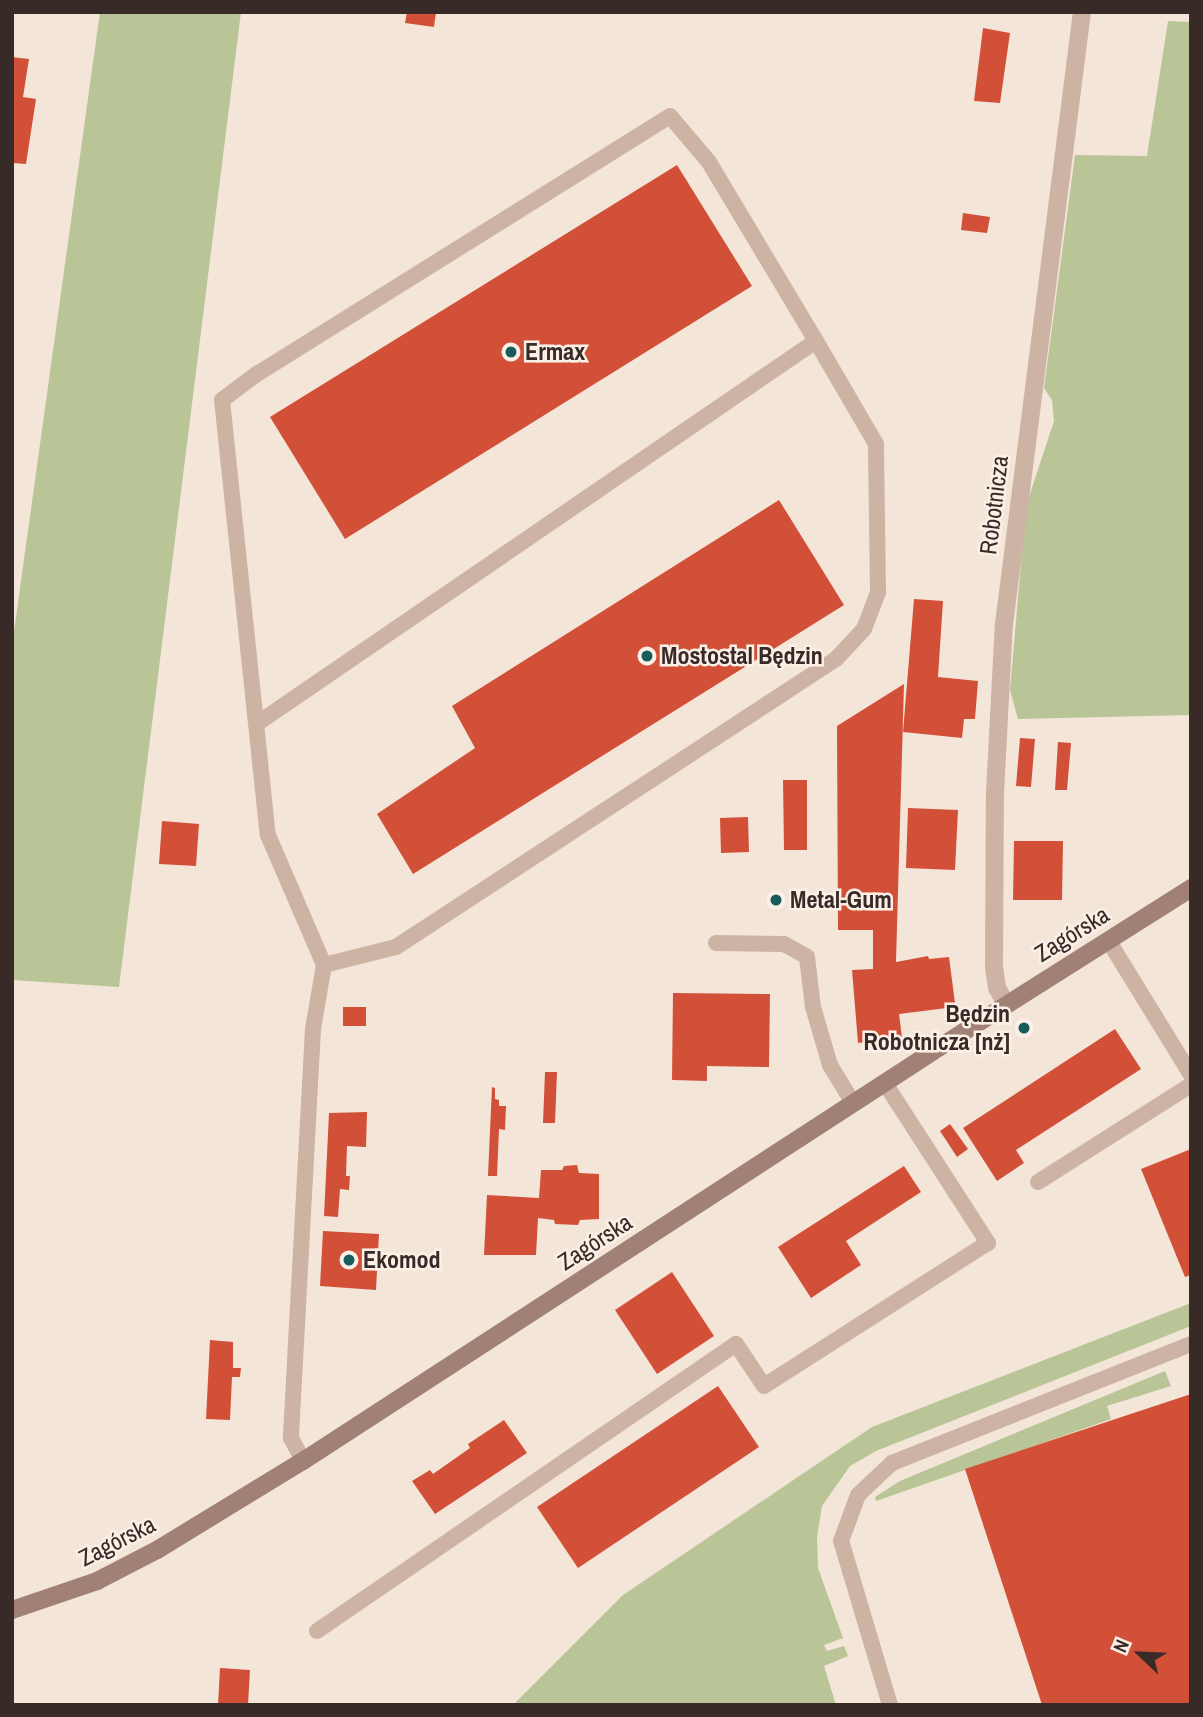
<!DOCTYPE html>
<meta charset="utf-8">
<style>
body{margin:0}
#map{position:relative;width:1203px;height:1717px;overflow:hidden;background:#f4e5d9;font-family:"Archivo Narrow",sans-serif}
div>[style]{position:absolute}
[style*='--x']{left:calc(var(--x)*1px);top:calc(var(--y)*1px);width:calc(var(--w)*1px);rotate:calc(var(--a)*1deg)}
.green>*{inset:0;background:#b9c497}
.building>*{inset:0;background:#d25038}
.lane>*{height:16px;margin:-8px;padding:0 8px;transform-origin:8px;border-radius:8px;background:#cdb3a4}
.street>*{height:18px;margin:-9px;padding:0 9px;transform-origin:9px;border-radius:9px;background:#cdb3a4}
.secondary>*{height:18px;margin:-9px;padding:0 9px;transform-origin:9px;border-radius:9px;background:#a18175}
.dots>*{width:19px;height:19px;translate:-50% -50%;box-sizing:border-box;border:4px solid #fbefe6;border-radius:50%}
span{translate:-50% -50%;white-space:nowrap;text-align:center;line-height:1.15;-webkit-text-stroke:5px #fbefe6;paint-order:stroke}
.poi-label{font-size:24px;color:#382a26;font-weight:700}
.left{translate:0 -50%;text-align:left}
.right{translate:-100% -50%;text-align:right}
.street-label{font-size:24px;color:#382a26}
.frame{position:absolute;inset:0;border:14px solid #382a26;pointer-events:none}
.north{position:absolute;left:1105px;top:1619px;width:70px;height:70px;-webkit-text-stroke:5px #fbefe6;paint-order:stroke;rotate:293deg;font-size:19px;font-weight:700;line-height:28px;text-align:center;color:#382a26}
.north::after{content:'';display:block;margin:auto;width:24px;height:32px;background:#382a26;clip-path:polygon(50% 0,100% 100%,50% 72%,0 100%)}
</style>
<div id="map">
<div class="green">
<i style="clip-path:polygon(100px 12px,241px 12px,119px 987px,12px 980px,12px 646px)"></i>
<i style="clip-path:polygon(1168px 21px,1191px 22px,1191px 715px,1018px 719px,1010px 690px,1026px 506px,1054px 421px,1052px 400px,1044px 388px,1075px 155px,1147px 156px)"></i>
<i style="clip-path:polygon(1191px 1303px,1191px 1326px,876px 1451px,850px 1466px,822px 1506px,817px 1537px,818px 1568px,843px 1638px,824px 1645px,827px 1651px,844px 1646px,848px 1656px,824px 1666px,836px 1705px,513px 1705px,623px 1595px,872px 1427px)"></i>
<i style="clip-path:polygon(1165px 1371px,1171px 1386px,1107px 1406px,1111px 1419px,876px 1501px,875px 1497px,900px 1481px)"></i>
</div>
<div class="building">
<i style="clip-path:polygon(407px 12px,436px 12px,434px 27px,405px 23px)"></i>
<i style="clip-path:polygon(983px 28px,1010px 33px,1000px 103px,974px 101px)"></i>
<i style="clip-path:polygon(12px 57px,29px 59px,23px 97px,36px 99px,26px 164px,12px 163px)"></i>
<i style="clip-path:polygon(677px 165px,752px 286px,345px 539px,270px 417px)"></i>
<i style="clip-path:polygon(963px 213px,990px 217px,987px 233px,961px 230px)"></i>
<i style="clip-path:polygon(779px 500px,844px 605px,413px 874px,377px 814px,475px 748px,452px 706px)"></i>
<i style="clip-path:polygon(914px 599px,943px 601px,938px 677px,978px 681px,975px 719px,964px 719px,962px 738px,903px 732px)"></i>
<i style="clip-path:polygon(904px 684px,896px 962px,928px 956px,929px 959px,949px 957px,955px 1003px,947px 1008px,899px 1014px,902px 1038px,858px 1043px,852px 970px,873px 969px,873px 930px,838px 930px,837px 726px)"></i>
<i style="clip-path:polygon(1020px 738px,1035px 739px,1031px 787px,1016px 786px)"></i>
<i style="clip-path:polygon(1058px 742px,1071px 743px,1067px 790px,1055px 790px)"></i>
<i style="clip-path:polygon(783px 780px,807px 780px,807px 850px,784px 850px)"></i>
<i style="clip-path:polygon(908px 808px,958px 810px,955px 870px,906px 868px)"></i>
<i style="clip-path:polygon(748px 817px,749px 852px,721px 853px,720px 818px)"></i>
<i style="clip-path:polygon(162px 821px,199px 824px,196px 866px,159px 864px)"></i>
<i style="clip-path:polygon(1014px 841px,1063px 841px,1062px 900px,1013px 900px)"></i>
<i style="clip-path:polygon(673px 993px,770px 994px,769px 1067px,707px 1066px,707px 1081px,672px 1080px)"></i>
<i style="clip-path:polygon(343px 1007px,366px 1007px,366px 1026px,343px 1026px)"></i>
<i style="clip-path:polygon(1115px 1029px,1141px 1069px,1016px 1150px,1024px 1163px,997px 1181px,963px 1128px)"></i>
<i style="clip-path:polygon(545px 1072px,557px 1072px,555px 1123px,543px 1123px)"></i>
<i style="clip-path:polygon(492px 1087px,495px 1088px,495px 1099px,499px 1100px,499px 1106px,506px 1106px,505px 1130px,499px 1129px,497px 1176px,488px 1176px)"></i>
<i style="clip-path:polygon(367px 1112px,366px 1147px,347px 1146px,346px 1176px,350px 1176px,349px 1190px,340px 1189px,338px 1217px,324px 1216px,329px 1113px)"></i>
<i style="clip-path:polygon(950px 1124px,968px 1149px,957px 1157px,940px 1131px)"></i>
<i style="clip-path:polygon(1191px 1149px,1191px 1275px,1185px 1277px,1141px 1169px)"></i>
<i style="clip-path:polygon(577px 1165px,579px 1173px,599px 1174px,599px 1219px,580px 1220px,578px 1225px,555px 1224px,554px 1220px,538px 1218px,536px 1255px,484px 1255px,487px 1195px,539px 1198px,541px 1170px,562px 1170px,564px 1166px)"></i>
<i style="clip-path:polygon(904px 1166px,921px 1192px,846px 1241px,861px 1265px,811px 1298px,778px 1247px)"></i>
<i style="clip-path:polygon(323px 1231px,379px 1234px,376px 1290px,320px 1286px)"></i>
<i style="clip-path:polygon(672px 1272px,714px 1336px,657px 1374px,615px 1310px)"></i>
<i style="clip-path:polygon(210px 1340px,233px 1342px,233px 1368px,241px 1368px,240px 1377px,232px 1377px,230px 1420px,206px 1419px)"></i>
<i style="clip-path:polygon(718px 1386px,759px 1447px,578px 1568px,537px 1507px)"></i>
<i style="clip-path:polygon(1191px 1394px,1191px 1705px,1042px 1705px,965px 1469px)"></i>
<i style="clip-path:polygon(504px 1420px,527px 1453px,435px 1514px,412px 1481px,430px 1470px,433px 1474px,470px 1448px,468px 1444px)"></i>
<i style="clip-path:polygon(220px 1668px,250px 1670px,248px 1705px,218px 1705px)"></i>
</div>
<div class="lane">
<i style="--x:258;--y:723;--w:676;--a:-34.4"></i>
<i style="--x:816;--y:341;--w:209;--a:-120.9"></i>
<i style="--x:709;--y:162;--w:60;--a:-130.3"></i>
<i style="--x:670;--y:116;--w:486;--a:148"></i>
<i style="--x:258;--y:373;--w:45;--a:143.1"></i>
<i style="--x:222;--y:400;--w:437;--a:84"></i>
<i style="--x:268;--y:835;--w:142;--a:66.7"></i>
<i style="--x:324;--y:965;--w:65;--a:99.8"></i>
<i style="--x:313;--y:1029;--w:410;--a:93.1"></i>
<i style="--x:291;--y:1438;--w:26;--a:62"></i>
<i style="--x:1108;--y:940;--w:158;--a:58.4"></i>
<i style="--x:716;--y:943;--w:68;--a:0.8"></i>
<i style="--x:784;--y:944;--w:26;--a:29"></i>
<i style="--x:807;--y:957;--w:50;--a:83.2"></i>
<i style="--x:813;--y:1007;--w:60;--a:73.7"></i>
<i style="--x:830;--y:1065;--w:44;--a:58.8"></i>
<i style="--x:324;--y:965;--w:74;--a:-14"></i>
<i style="--x:396;--y:947;--w:526;--a:-33.21"></i>
<i style="--x:836;--y:659;--w:41;--a:-47"></i>
<i style="--x:864;--y:629;--w:40;--a:-69"></i>
<i style="--x:878;--y:592;--w:148;--a:-90.8"></i>
<i style="--x:876;--y:444;--w:119;--a:-120.2"></i>
<i style="--x:1038;--y:1182;--w:181;--a:-32.4"></i>
<i style="--x:317;--y:1631;--w:508;--a:-34.41"></i>
<i style="--x:736;--y:1344;--w:50;--a:56.3"></i>
<i style="--x:764;--y:1386;--w:266;--a:-32.6"></i>
<i style="--x:988;--y:1243;--w:190;--a:-122.8"></i>
<i style="--x:890;--y:1705;--w:171;--a:-106.6"></i>
<i style="--x:841;--y:1541;--w:49;--a:-69.7"></i>
<i style="--x:858;--y:1495;--w:47;--a:-43.3"></i>
<i style="--x:892;--y:1463;--w:322;--a:-21.7"></i>
</div>
<div class="street">
<i style="--x:1006;--y:1004;--w:18;--a:-119"></i>
<i style="--x:997;--y:988;--w:22;--a:-98"></i>
<i style="--x:994;--y:966;--w:173;--a:-89.7"></i>
<i style="--x:995;--y:793;--w:169;--a:-87"></i>
<i style="--x:1004;--y:624;--w:617;--a:-82.74"></i>
</div>
<div class="secondary">
<i style="--x:12;--y:1610;--w:90;--a:-18.8"></i>
<i style="--x:97;--y:1581;--w:68;--a:-27.3"></i>
<i style="--x:157;--y:1550;--w:171;--a:-31.4"></i>
<i style="--x:303;--y:1461;--w:750;--a:-33.03"></i>
<i style="--x:932;--y:1052;--w:307;--a:-32.3"></i>
</div>
<div class="dots">
<i style="left:511px;top:352px;background:#175d5c"></i>
<i style="left:647px;top:656px;background:#175d5c"></i>
<i style="left:776px;top:900px;background:#175d5c"></i>
<i style="left:1024px;top:1028px;background:#175d5c"></i>
<i style="left:349px;top:1260px;background:#175d5c"></i>
</div>
<div class="poi-label">
<span class="left" style="left:525px;top:352px">Ermax</span>
<span class="left" style="left:661px;top:656px">Mostostal Będzin</span>
<span class="left" style="left:790px;top:900px">Metal-Gum</span>
<span class="right" style="left:1010px;top:1028px">Będzin<br>Robotnicza [nż]</span>
<span class="left" style="left:363px;top:1260px">Ekomod</span>
</div>
<div class="street-label">
<span style="left:994px;top:505px;rotate:-83deg">Robotnicza</span>
<span style="left:1072px;top:934px;rotate:-32deg">Zagórska</span>
<span style="left:595px;top:1242px;rotate:-33deg">Zagórska</span>
<span style="left:117px;top:1541px;rotate:-27deg">Zagórska</span>
</div>
<div class="frame"></div>
<div class="north">N</div>
</div>
